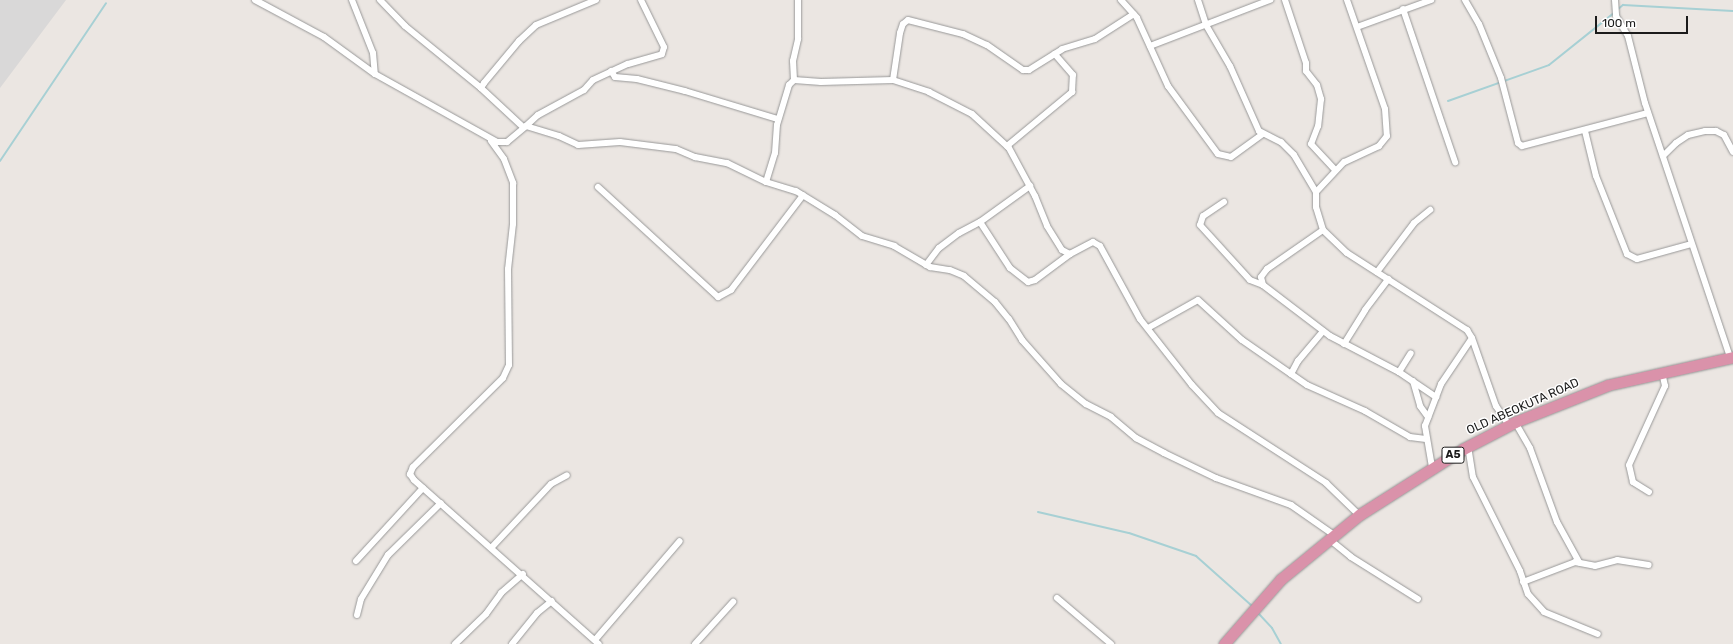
<!DOCTYPE html>
<style>
body{margin:0}
#map{position:relative;width:1733px;height:644px;overflow:hidden;background:#ebe6e2;font-family:Rubik,sans-serif}
div>[style]{position:absolute}
[style*='--x']{left:calc(var(--x)*1px);top:calc(var(--y)*1px);width:calc(var(--w)*1px);rotate:calc(var(--a)*1deg)}
.residential>*{inset:0;background:#d9d8d8}
.stream>*{height:2px;margin:-1px;padding:0 1px;transform-origin:1px;border-radius:1px;background:#a7d0d4}
.roads{filter:drop-shadow(0 0 1px #989898) drop-shadow(0 0 1px #989898)}
.street>*{height:6px;margin:-3px;padding:0 3px;transform-origin:3px;border-radius:3px;background:#fff}
.highway>*{height:11px;margin:-5.5px;padding:0 5.5px;transform-origin:5.5px;border-radius:5.5px;background:#da92aa}
span{translate:-50% -50%;white-space:nowrap;text-align:center;line-height:1.15;-webkit-text-stroke:3px #fff;paint-order:stroke}
.shield-label span{padding:1px 3px;background:#fff;border:1px solid;border-radius:3px;-webkit-text-stroke-width:0}
.shield-label{font-size:11px;color:#1b1b1b;font-weight:700}
.street-label{font-size:12px;color:#1b1b1b}
.scale{position:absolute;left:1595px;top:16px;width:93px;height:18px;box-sizing:border-box;border:2px solid #1b1b1b;border-top:0;padding-left:5px;font-size:12px;line-height:14px;white-space:nowrap;color:#1b1b1b;-webkit-text-stroke:3px #fff;paint-order:stroke}
</style>
<div id="map">
<div class="residential">
<i style="clip-path:polygon(0 0,66px 0,0 88px)"></i>
</div>
<div class="stream">
<i style="--x:1617;--y:10;--w:8;--a:-40"></i>
<i style="--x:1623;--y:5;--w:110;--a:3.1"></i>
<i style="--x:1448;--y:101;--w:107;--a:-19.6"></i>
<i style="--x:1549;--y:65;--w:83;--a:-38.7"></i>
<i style="--x:0;--y:161;--w:190;--a:-56.1"></i>
<i style="--x:1038;--y:512;--w:93;--a:13"></i>
<i style="--x:1129;--y:533;--w:71;--a:18.9"></i>
<i style="--x:1196;--y:556;--w:74;--a:41.7"></i>
<i style="--x:1259;--y:614;--w:19;--a:47"></i>
<i style="--x:1272;--y:628;--w:18;--a:61"></i>
</div>
<div class="roads">
<div class="street">
<i style="--x:255;--y:0;--w:78;--a:28.2"></i>
<i style="--x:324;--y:37;--w:63;--a:36"></i>
<i style="--x:375;--y:74;--w:140;--a:29.1"></i>
<i style="--x:497;--y:142;--w:10;--a:0"></i>
<i style="--x:507;--y:142;--w:25;--a:-40"></i>
<i style="--x:526;--y:126;--w:34;--a:17"></i>
<i style="--x:559;--y:136;--w:21;--a:25"></i>
<i style="--x:578;--y:145;--w:42;--a:-4.1"></i>
<i style="--x:620;--y:142;--w:56;--a:7.1"></i>
<i style="--x:676;--y:149;--w:21;--a:23"></i>
<i style="--x:695;--y:157;--w:33;--a:11"></i>
<i style="--x:727;--y:163;--w:43;--a:26"></i>
<i style="--x:766;--y:182;--w:30;--a:-73"></i>
<i style="--x:775;--y:153;--w:28;--a:-86"></i>
<i style="--x:777;--y:125;--w:42;--a:-73.3"></i>
<i style="--x:789;--y:85;--w:7;--a:-45"></i>
<i style="--x:794;--y:80;--w:27;--a:4"></i>
<i style="--x:821;--y:82;--w:72;--a:-1.6"></i>
<i style="--x:893;--y:80;--w:38;--a:18"></i>
<i style="--x:929;--y:92;--w:48;--a:27.1"></i>
<i style="--x:972;--y:114;--w:50;--a:42.6"></i>
<i style="--x:1009;--y:148;--w:55;--a:61.6"></i>
<i style="--x:1035;--y:196;--w:32;--a:68"></i>
<i style="--x:1047;--y:226;--w:28;--a:58"></i>
<i style="--x:1062;--y:250;--w:9;--a:27"></i>
<i style="--x:1070;--y:254;--w:26;--a:-28"></i>
<i style="--x:1093;--y:242;--w:8;--a:30"></i>
<i style="--x:1100;--y:246;--w:83;--a:61.3"></i>
<i style="--x:1140;--y:319;--w:84;--a:51.8"></i>
<i style="--x:1192;--y:385;--w:38;--a:47"></i>
<i style="--x:1218;--y:413;--w:129;--a:32.9"></i>
<i style="--x:1326;--y:483;--w:46;--a:44.1"></i>
<i style="--x:352;--y:0;--w:57;--a:68.4"></i>
<i style="--x:373;--y:53;--w:21;--a:85"></i>
<i style="--x:380;--y:0;--w:36;--a:46"></i>
<i style="--x:405;--y:26;--w:98;--a:39.2"></i>
<i style="--x:1121;--y:0;--w:24;--a:48"></i>
<i style="--x:1137;--y:18;--w:75;--a:65.5"></i>
<i style="--x:1168;--y:86;--w:84;--a:53.7"></i>
<i style="--x:1218;--y:154;--w:13;--a:13"></i>
<i style="--x:1231;--y:157;--w:39;--a:-36"></i>
<i style="--x:1198;--y:0;--w:26;--a:72"></i>
<i style="--x:1206;--y:25;--w:48;--a:59.7"></i>
<i style="--x:1230;--y:66;--w:71;--a:66"></i>
<i style="--x:1259;--y:131;--w:25;--a:27"></i>
<i style="--x:1281;--y:142;--w:18;--a:45"></i>
<i style="--x:1294;--y:155;--w:43;--a:59.3"></i>
<i style="--x:1285;--y:0;--w:66;--a:71.6"></i>
<i style="--x:1306;--y:63;--w:8;--a:90"></i>
<i style="--x:1306;--y:71;--w:18;--a:52"></i>
<i style="--x:1317;--y:85;--w:15;--a:74"></i>
<i style="--x:1321;--y:99;--w:27;--a:96"></i>
<i style="--x:1318;--y:126;--w:19;--a:111"></i>
<i style="--x:1311;--y:144;--w:35;--a:47"></i>
<i style="--x:1347;--y:0;--w:115;--a:70.8"></i>
<i style="--x:1385;--y:109;--w:27;--a:86"></i>
<i style="--x:1387;--y:136;--w:13;--a:129"></i>
<i style="--x:1379;--y:146;--w:38;--a:155"></i>
<i style="--x:1344;--y:162;--w:41;--a:133"></i>
<i style="--x:1316;--y:192;--w:15;--a:90"></i>
<i style="--x:1316;--y:207;--w:24;--a:73"></i>
<i style="--x:1323;--y:230;--w:33;--a:44"></i>
<i style="--x:1347;--y:253;--w:143;--a:32.7"></i>
<i style="--x:1467;--y:330;--w:9;--a:58"></i>
<i style="--x:1472;--y:338;--w:72;--a:70.6"></i>
<i style="--x:1496;--y:406;--w:23;--a:56"></i>
<i style="--x:1465;--y:0;--w:28;--a:60"></i>
<i style="--x:1479;--y:24;--w:58;--a:67.8"></i>
<i style="--x:1501;--y:78;--w:67;--a:75.3"></i>
<i style="--x:1518;--y:143;--w:5;--a:37"></i>
<i style="--x:1522;--y:146;--w:130;--a:-14.7"></i>
<i style="--x:1615;--y:0;--w:16;--a:86"></i>
<i style="--x:1616;--y:16;--w:23;--a:59"></i>
<i style="--x:1628;--y:36;--w:69;--a:75.8"></i>
<i style="--x:1645;--y:103;--w:268;--a:71.5"></i>
<i style="--x:1403;--y:9;--w:162;--a:71.2"></i>
<i style="--x:1357;--y:27;--w:79;--a:-20"></i>
<i style="--x:1150;--y:46;--w:129;--a:-21"></i>
<i style="--x:611;--y:71;--w:7;--a:56"></i>
<i style="--x:615;--y:77;--w:22;--a:5"></i>
<i style="--x:637;--y:79;--w:49;--a:14"></i>
<i style="--x:685;--y:91;--w:97;--a:16.8"></i>
<i style="--x:794;--y:80;--w:19;--a:-93"></i>
<i style="--x:793;--y:61;--w:23;--a:-77"></i>
<i style="--x:798;--y:39;--w:39;--a:-90"></i>
<i style="--x:893;--y:80;--w:48;--a:-81.5"></i>
<i style="--x:900;--y:33;--w:9;--a:-72"></i>
<i style="--x:903;--y:24;--w:6;--a:-39"></i>
<i style="--x:908;--y:20;--w:57;--a:14.3"></i>
<i style="--x:963;--y:34;--w:26;--a:25"></i>
<i style="--x:987;--y:45;--w:44;--a:34.8"></i>
<i style="--x:1023;--y:70;--w:6;--a:0"></i>
<i style="--x:1029;--y:70;--w:39;--a:-32"></i>
<i style="--x:1062;--y:49;--w:34;--a:-17"></i>
<i style="--x:1095;--y:39;--w:46;--a:-32.7"></i>
<i style="--x:526;--y:126;--w:16;--a:-43"></i>
<i style="--x:538;--y:115;--w:52;--a:-28.5"></i>
<i style="--x:584;--y:90;--w:13;--a:-48"></i>
<i style="--x:593;--y:80;--w:38;--a:-25"></i>
<i style="--x:628;--y:64;--w:35;--a:-16"></i>
<i style="--x:662;--y:54;--w:7;--a:-74"></i>
<i style="--x:664;--y:47;--w:52;--a:-116.1"></i>
<i style="--x:523;--y:127;--w:57;--a:-137.1"></i>
<i style="--x:481;--y:88;--w:6;--a:-59"></i>
<i style="--x:484;--y:83;--w:55;--a:-50.2"></i>
<i style="--x:519;--y:41;--w:23;--a:-43"></i>
<i style="--x:536;--y:25;--w:65;--a:-22.6"></i>
<i style="--x:1585;--y:131;--w:46;--a:76.3"></i>
<i style="--x:1596;--y:176;--w:84;--a:68.3"></i>
<i style="--x:1627;--y:254;--w:11;--a:27"></i>
<i style="--x:1637;--y:259;--w:56;--a:-15.5"></i>
<i style="--x:491;--y:141;--w:22;--a:54"></i>
<i style="--x:504;--y:159;--w:26;--a:69"></i>
<i style="--x:513;--y:183;--w:41;--a:90"></i>
<i style="--x:513;--y:224;--w:45;--a:96.3"></i>
<i style="--x:508;--y:269;--w:96;--a:89.4"></i>
<i style="--x:509;--y:365;--w:14;--a:115"></i>
<i style="--x:503;--y:378;--w:127;--a:135.3"></i>
<i style="--x:413;--y:467;--w:8;--a:113"></i>
<i style="--x:410;--y:474;--w:7;--a:56"></i>
<i style="--x:414;--y:480;--w:247;--a:41.6"></i>
<i style="--x:1007;--y:146;--w:85;--a:-39.7"></i>
<i style="--x:1072;--y:92;--w:17;--a:-87"></i>
<i style="--x:1073;--y:75;--w:28;--a:-131"></i>
<i style="--x:1663;--y:156;--w:18;--a:-45"></i>
<i style="--x:1676;--y:143;--w:14;--a:-34"></i>
<i style="--x:1688;--y:135;--w:17;--a:-13"></i>
<i style="--x:1705;--y:131;--w:11;--a:0"></i>
<i style="--x:1716;--y:131;--w:9;--a:27"></i>
<i style="--x:1724;--y:135;--w:19;--a:62"></i>
<i style="--x:766;--y:182;--w:31;--a:17"></i>
<i style="--x:796;--y:191;--w:46;--a:31.6"></i>
<i style="--x:835;--y:215;--w:34;--a:38"></i>
<i style="--x:862;--y:236;--w:34;--a:17"></i>
<i style="--x:894;--y:246;--w:42;--a:30.3"></i>
<i style="--x:930;--y:267;--w:20;--a:9"></i>
<i style="--x:950;--y:270;--w:15;--a:23"></i>
<i style="--x:964;--y:276;--w:40;--a:40"></i>
<i style="--x:995;--y:302;--w:22;--a:51"></i>
<i style="--x:1009;--y:319;--w:25;--a:58"></i>
<i style="--x:1022;--y:340;--w:59;--a:48.4"></i>
<i style="--x:1061;--y:384;--w:32;--a:39"></i>
<i style="--x:1086;--y:404;--w:28;--a:27"></i>
<i style="--x:1111;--y:417;--w:33;--a:40"></i>
<i style="--x:1136;--y:438;--w:32;--a:28"></i>
<i style="--x:1164;--y:453;--w:58;--a:25.7"></i>
<i style="--x:1216;--y:478;--w:80;--a:19.8"></i>
<i style="--x:1291;--y:505;--w:52;--a:34.9"></i>
<i style="--x:598;--y:187;--w:163;--a:42.5"></i>
<i style="--x:718;--y:297;--w:15;--a:-28"></i>
<i style="--x:731;--y:290;--w:119;--a:-52.8"></i>
<i style="--x:1224;--y:202;--w:25;--a:146"></i>
<i style="--x:1203;--y:216;--w:9;--a:108"></i>
<i style="--x:1200;--y:225;--w:74;--a:47.7"></i>
<i style="--x:1250;--y:280;--w:14;--a:21"></i>
<i style="--x:1263;--y:285;--w:84;--a:37.3"></i>
<i style="--x:1330;--y:336;--w:78;--a:27.6"></i>
<i style="--x:1399;--y:372;--w:45;--a:34"></i>
<i style="--x:980;--y:222;--w:55;--a:56.9"></i>
<i style="--x:1010;--y:268;--w:23;--a:38"></i>
<i style="--x:1028;--y:282;--w:7;--a:-16"></i>
<i style="--x:1035;--y:280;--w:44;--a:-36.6"></i>
<i style="--x:926;--y:265;--w:21;--a:-53"></i>
<i style="--x:939;--y:248;--w:25;--a:-37"></i>
<i style="--x:959;--y:233;--w:24;--a:-28"></i>
<i style="--x:980;--y:222;--w:62;--a:-35.8"></i>
<i style="--x:1377;--y:272;--w:61;--a:-52.9"></i>
<i style="--x:1414;--y:223;--w:21;--a:-39"></i>
<i style="--x:1263;--y:285;--w:8;--a:-104"></i>
<i style="--x:1261;--y:277;--w:10;--a:-53"></i>
<i style="--x:1267;--y:269;--w:68;--a:-34.9"></i>
<i style="--x:1148;--y:328;--w:57;--a:-29.2"></i>
<i style="--x:1198;--y:300;--w:59;--a:42.3"></i>
<i style="--x:1242;--y:340;--w:79;--a:34.7"></i>
<i style="--x:1307;--y:385;--w:64;--a:24.1"></i>
<i style="--x:1365;--y:411;--w:52;--a:30"></i>
<i style="--x:1410;--y:437;--w:16;--a:7"></i>
<i style="--x:1344;--y:344;--w:40;--a:-58"></i>
<i style="--x:1365;--y:310;--w:39;--a:-53"></i>
<i style="--x:1399;--y:372;--w:22;--a:-58"></i>
<i style="--x:1291;--y:374;--w:15;--a:-62"></i>
<i style="--x:1298;--y:361;--w:39;--a:-50"></i>
<i style="--x:1413;--y:381;--w:26;--a:74"></i>
<i style="--x:1420;--y:406;--w:14;--a:54"></i>
<i style="--x:1515;--y:422;--w:30;--a:60"></i>
<i style="--x:1530;--y:448;--w:79;--a:70"></i>
<i style="--x:1557;--y:522;--w:46;--a:61.2"></i>
<i style="--x:1468;--y:446;--w:31;--a:81"></i>
<i style="--x:1473;--y:477;--w:105;--a:63.4"></i>
<i style="--x:1520;--y:571;--w:24;--a:71"></i>
<i style="--x:1528;--y:594;--w:24;--a:48"></i>
<i style="--x:1544;--y:612;--w:58;--a:22.2"></i>
<i style="--x:1432;--y:467;--w:42;--a:-99.7"></i>
<i style="--x:1425;--y:426;--w:45;--a:-69.1"></i>
<i style="--x:1441;--y:384;--w:55;--a:-56"></i>
<i style="--x:1649;--y:492;--w:19;--a:-148"></i>
<i style="--x:1633;--y:482;--w:17;--a:-103"></i>
<i style="--x:1629;--y:465;--w:87;--a:-65.5"></i>
<i style="--x:1665;--y:386;--w:14;--a:-102"></i>
<i style="--x:1329;--y:539;--w:28;--a:39"></i>
<i style="--x:1351;--y:557;--w:79;--a:32.1"></i>
<i style="--x:492;--y:547;--w:86;--a:-46.9"></i>
<i style="--x:551;--y:484;--w:18;--a:-29"></i>
<i style="--x:356;--y:561;--w:99;--a:-47.5"></i>
<i style="--x:1523;--y:582;--w:56;--a:-21"></i>
<i style="--x:1575;--y:562;--w:20;--a:11"></i>
<i style="--x:1595;--y:566;--w:23;--a:-15"></i>
<i style="--x:1617;--y:560;--w:32;--a:9"></i>
<i style="--x:1057;--y:598;--w:71;--a:40.4"></i>
<i style="--x:357;--y:615;--w:16;--a:-76"></i>
<i style="--x:361;--y:599;--w:52;--a:-58.5"></i>
<i style="--x:388;--y:555;--w:74;--a:-44.5"></i>
<i style="--x:595;--y:640;--w:130;--a:-49.4"></i>
<i style="--x:455;--y:644;--w:43;--a:-44.1"></i>
<i style="--x:486;--y:614;--w:26;--a:-54"></i>
<i style="--x:501;--y:593;--w:29;--a:-41"></i>
<i style="--x:512;--y:644;--w:40;--a:-51"></i>
<i style="--x:537;--y:613;--w:19;--a:-39"></i>
<i style="--x:695;--y:644;--w:57;--a:-47.9"></i>
</div>
<div class="highway">
<i style="--x:1224;--y:644;--w:86;--a:-48.8"></i>
<i style="--x:1281;--y:579;--w:101;--a:-39.4"></i>
<i style="--x:1359;--y:515;--w:123;--a:-32.4"></i>
<i style="--x:1463;--y:449;--w:59;--a:-27.4"></i>
<i style="--x:1515;--y:422;--w:100;--a:-21.7"></i>
<i style="--x:1608;--y:385;--w:128;--a:-12.6"></i>
</div>
</div>
<div class="shield-label">
<span style="left:1453px;top:455px">A5</span>
</div>
<div class="street-label">
<span style="left:1523px;top:407px;rotate:-24deg">OLD ABEOKUTA ROAD</span>
</div>
<div class="scale">100 m</div>
</div>
